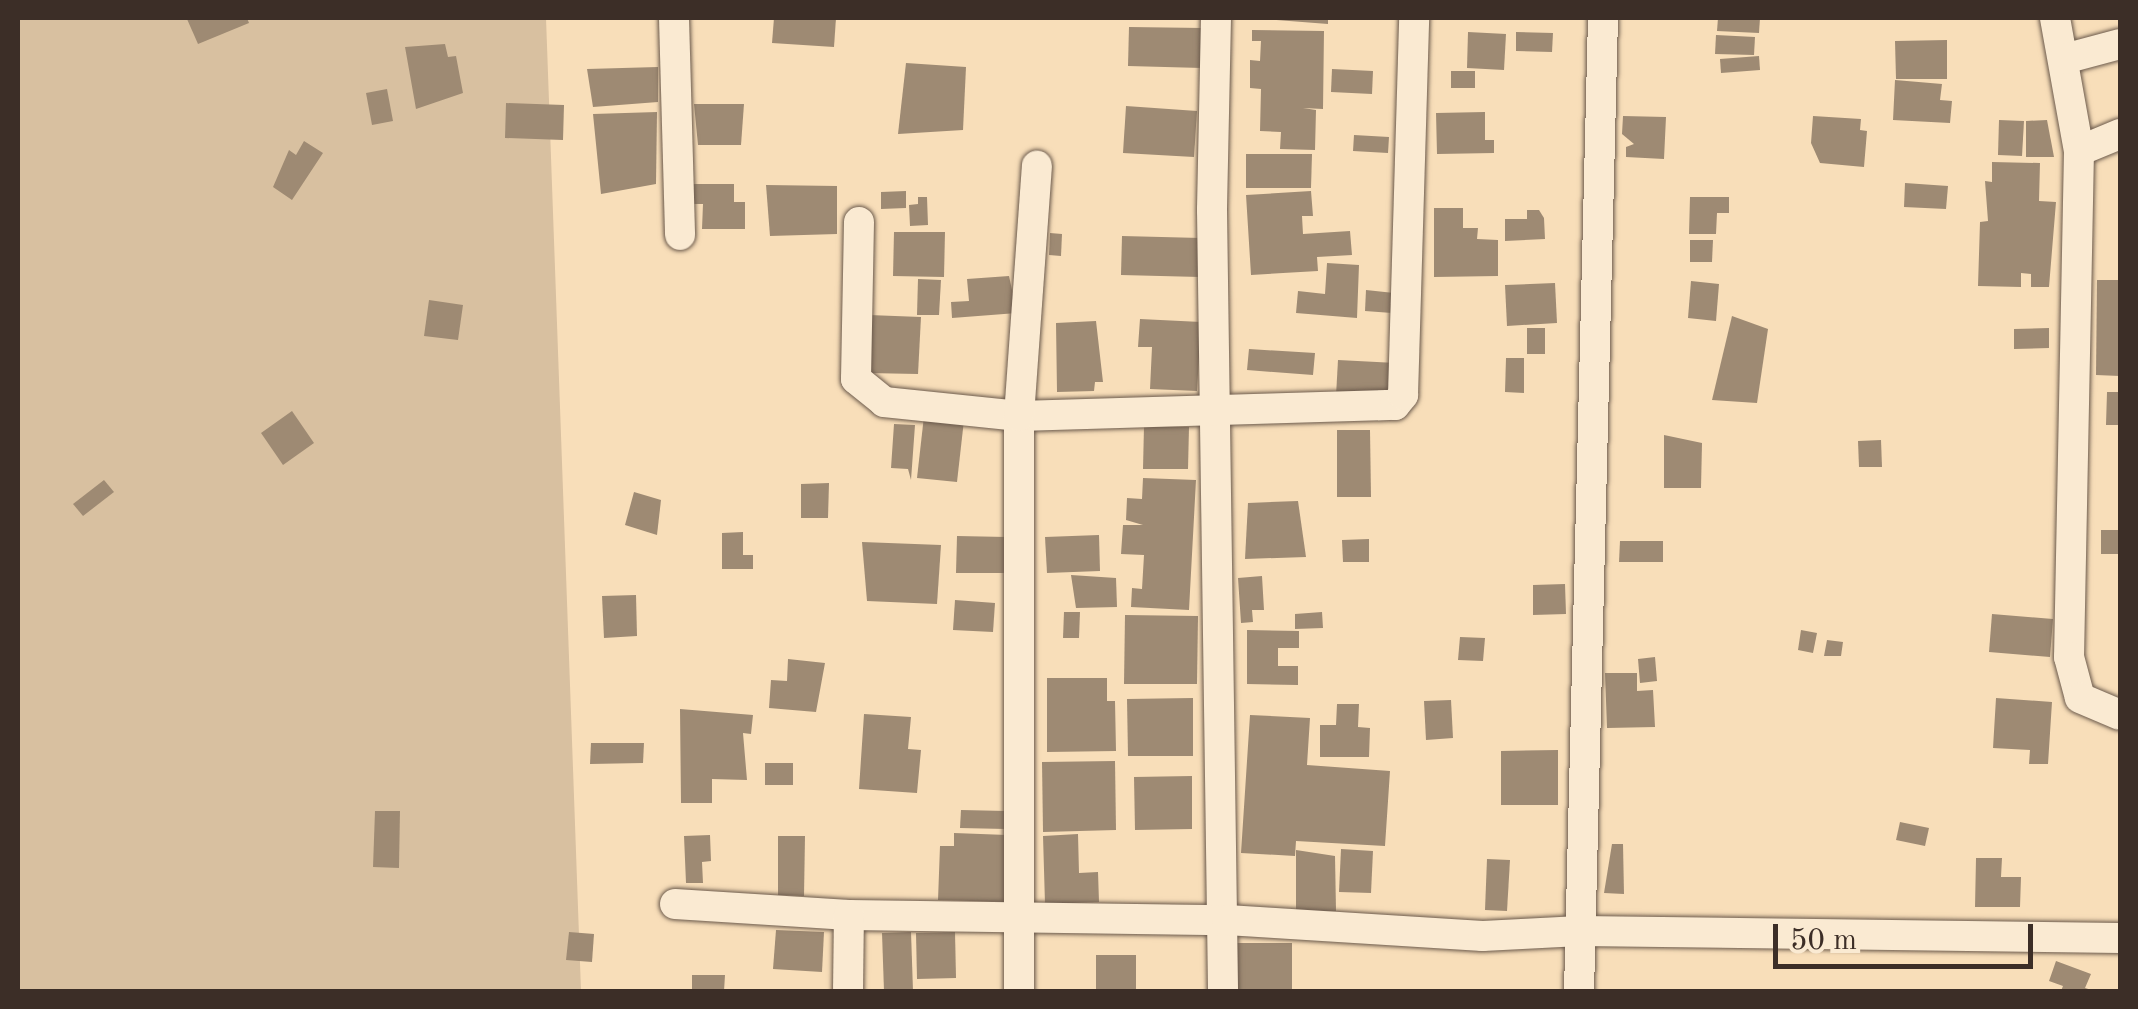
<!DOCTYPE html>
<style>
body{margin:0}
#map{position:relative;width:2138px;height:1009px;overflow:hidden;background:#f8deb9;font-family:"Old Standard TT",serif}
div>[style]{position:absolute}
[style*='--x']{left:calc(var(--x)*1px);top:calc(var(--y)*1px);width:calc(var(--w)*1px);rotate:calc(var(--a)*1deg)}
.green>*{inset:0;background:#d8c0a0}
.building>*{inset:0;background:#9e8a73}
.roads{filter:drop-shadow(0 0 2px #6b5a4c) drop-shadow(0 0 2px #6b5a4c)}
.minor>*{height:30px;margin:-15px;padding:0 15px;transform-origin:15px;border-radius:15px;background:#faead2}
span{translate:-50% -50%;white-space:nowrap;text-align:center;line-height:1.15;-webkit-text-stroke:8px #faead2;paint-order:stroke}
.frame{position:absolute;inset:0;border:20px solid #3c2e27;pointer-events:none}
.scale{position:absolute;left:1773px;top:924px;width:260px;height:45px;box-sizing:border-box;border:5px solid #3c2e27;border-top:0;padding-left:12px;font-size:30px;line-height:35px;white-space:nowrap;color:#3c2e27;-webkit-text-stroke:8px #faead2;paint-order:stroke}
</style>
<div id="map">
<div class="green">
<i style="clip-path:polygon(18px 18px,546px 18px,581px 991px,18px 991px)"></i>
</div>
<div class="building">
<i style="clip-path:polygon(247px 18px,249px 23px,198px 44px,187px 19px)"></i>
<i style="clip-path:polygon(774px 18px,836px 18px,834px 47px,772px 43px)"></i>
<i style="clip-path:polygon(1252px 18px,1328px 18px,1328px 24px)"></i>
<i style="clip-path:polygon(1718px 18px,1760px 18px,1759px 33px,1717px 31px)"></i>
<i style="clip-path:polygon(1129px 27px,1203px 28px,1202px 68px,1128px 66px)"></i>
<i style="clip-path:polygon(1252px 30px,1324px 31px,1323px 109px,1303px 108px,1316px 110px,1315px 150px,1280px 149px,1281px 132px,1260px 131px,1261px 89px,1250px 88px,1250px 60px,1260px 61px,1261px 41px,1252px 41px)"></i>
<i style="clip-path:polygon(1468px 32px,1506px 34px,1504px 70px,1467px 68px)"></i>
<i style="clip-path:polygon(1516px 32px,1553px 33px,1552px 52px,1516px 51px)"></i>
<i style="clip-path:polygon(1716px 35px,1755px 37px,1754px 55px,1715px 54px)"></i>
<i style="clip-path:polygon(1947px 40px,1947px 79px,1896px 79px,1895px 41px)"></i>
<i style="clip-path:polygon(445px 44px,448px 57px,456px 56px,463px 93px,416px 109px,405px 47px)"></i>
<i style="clip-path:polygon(1759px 56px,1760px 70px,1721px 73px,1720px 59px)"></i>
<i style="clip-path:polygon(906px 63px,966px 67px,963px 130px,898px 134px)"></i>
<i style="clip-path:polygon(658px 67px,658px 102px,593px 107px,587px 69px)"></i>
<i style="clip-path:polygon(1332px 69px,1373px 71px,1372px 94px,1331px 92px)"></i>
<i style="clip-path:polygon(1451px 71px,1475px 71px,1475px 88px,1451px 88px)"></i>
<i style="clip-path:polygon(1895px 80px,1942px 84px,1940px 100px,1952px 101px,1950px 123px,1893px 120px)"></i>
<i style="clip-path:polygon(387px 89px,393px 121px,372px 125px,366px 93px)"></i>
<i style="clip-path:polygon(506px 103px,564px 105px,563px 140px,505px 138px)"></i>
<i style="clip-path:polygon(694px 104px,744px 104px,741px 145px,698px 145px)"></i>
<i style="clip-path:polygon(1126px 106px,1197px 111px,1194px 157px,1123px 153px)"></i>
<i style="clip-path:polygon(657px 112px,656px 184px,601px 194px,593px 114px)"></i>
<i style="clip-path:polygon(1485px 112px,1485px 140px,1494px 140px,1494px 153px,1437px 154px,1436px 113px)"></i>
<i style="clip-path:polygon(1623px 116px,1666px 117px,1664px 159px,1626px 157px,1626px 147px,1634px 144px,1622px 134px)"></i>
<i style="clip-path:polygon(1813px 116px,1861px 119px,1860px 130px,1867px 131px,1864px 167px,1820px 163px,1811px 143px)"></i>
<i style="clip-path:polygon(1999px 120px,2024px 121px,2022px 156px,1998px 155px)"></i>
<i style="clip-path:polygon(2047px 120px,2054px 157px,2026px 157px,2026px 121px)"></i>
<i style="clip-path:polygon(1354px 135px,1389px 137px,1388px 153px,1353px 151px)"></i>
<i style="clip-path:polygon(304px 141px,323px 153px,292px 200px,273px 187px,289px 150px,296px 155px)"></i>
<i style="clip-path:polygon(1246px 154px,1312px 154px,1311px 188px,1246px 188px)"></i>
<i style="clip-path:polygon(1992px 162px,2040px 163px,2039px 201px,2056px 202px,2049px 287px,2031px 287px,2031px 274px,2021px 273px,2021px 287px,1978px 286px,1980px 222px,1988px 221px,1985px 181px,1992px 182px)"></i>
<i style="clip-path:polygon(1905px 183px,1948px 186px,1946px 209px,1904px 207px)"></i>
<i style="clip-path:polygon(692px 184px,734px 184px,734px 202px,745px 202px,745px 229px,702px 229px,703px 204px,691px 204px)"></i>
<i style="clip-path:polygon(766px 185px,837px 186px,837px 234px,770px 236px)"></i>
<i style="clip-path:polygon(906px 191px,906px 208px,881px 209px,881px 192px)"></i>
<i style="clip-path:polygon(1311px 191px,1313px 216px,1302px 216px,1303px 234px,1350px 231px,1352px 255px,1317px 257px,1318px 271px,1251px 275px,1246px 195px)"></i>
<i style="clip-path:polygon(918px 197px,927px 197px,928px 225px,910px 226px,909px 205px,918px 204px)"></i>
<i style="clip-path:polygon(1690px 197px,1729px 197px,1729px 213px,1717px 213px,1716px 234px,1689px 234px)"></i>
<i style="clip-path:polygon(1434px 208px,1463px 208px,1463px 228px,1478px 228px,1477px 239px,1498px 240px,1498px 276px,1434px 277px)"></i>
<i style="clip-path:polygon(1527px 210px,1539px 210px,1544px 218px,1545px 239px,1505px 241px,1505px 219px,1527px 219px)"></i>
<i style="clip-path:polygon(894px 232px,945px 232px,944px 277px,893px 276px)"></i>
<i style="clip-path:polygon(1050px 233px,1062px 234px,1061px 256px,1049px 255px)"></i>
<i style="clip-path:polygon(1122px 236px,1201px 238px,1200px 277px,1121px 275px)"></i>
<i style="clip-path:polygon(1690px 240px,1713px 240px,1712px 262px,1690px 262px)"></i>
<i style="clip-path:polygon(1327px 263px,1359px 265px,1357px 318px,1296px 313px,1298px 291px,1325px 294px)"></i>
<i style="clip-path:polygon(1009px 276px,1017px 313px,952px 318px,951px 302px,969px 301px,967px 279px)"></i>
<i style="clip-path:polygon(918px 279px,941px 280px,939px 315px,917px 315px)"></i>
<i style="clip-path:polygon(2097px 280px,2120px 280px,2120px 376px,2096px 375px)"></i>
<i style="clip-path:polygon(1691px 281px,1719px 284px,1716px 321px,1688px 318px)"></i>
<i style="clip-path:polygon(1555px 283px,1557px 323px,1507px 326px,1505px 285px)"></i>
<i style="clip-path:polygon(1366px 290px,1394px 293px,1392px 313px,1365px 311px)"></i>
<i style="clip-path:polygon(429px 300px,463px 305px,458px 340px,424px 336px)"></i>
<i style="clip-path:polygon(869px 315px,921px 317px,918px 374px,867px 373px)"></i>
<i style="clip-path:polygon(1732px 316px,1768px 329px,1757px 403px,1712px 400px)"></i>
<i style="clip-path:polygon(1140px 319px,1201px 322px,1197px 391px,1150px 389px,1152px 347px,1138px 347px)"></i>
<i style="clip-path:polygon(1096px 321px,1103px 382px,1095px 382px,1094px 391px,1057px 392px,1056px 323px)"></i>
<i style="clip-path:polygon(1527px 328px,1545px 328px,1545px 354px,1527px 354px)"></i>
<i style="clip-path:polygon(2049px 328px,2049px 348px,2014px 349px,2014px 329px)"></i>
<i style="clip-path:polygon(1249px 349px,1315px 353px,1313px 375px,1247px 370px)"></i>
<i style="clip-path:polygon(1506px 358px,1524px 358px,1524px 393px,1505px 392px)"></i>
<i style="clip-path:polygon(1338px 360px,1396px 363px,1394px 399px,1336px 396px)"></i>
<i style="clip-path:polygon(2107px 392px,2120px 392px,2120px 425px,2106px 425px)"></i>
<i style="clip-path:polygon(292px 411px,314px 443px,283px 465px,261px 433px)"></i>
<i style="clip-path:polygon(924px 416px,964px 420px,957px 482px,917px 478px)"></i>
<i style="clip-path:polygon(894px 424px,915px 425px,911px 480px,908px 469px,891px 468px)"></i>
<i style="clip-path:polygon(1144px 426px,1189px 427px,1188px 469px,1143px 469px)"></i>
<i style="clip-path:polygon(1337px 430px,1370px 430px,1371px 497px,1337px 497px)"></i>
<i style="clip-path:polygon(1664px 435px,1702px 443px,1701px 488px,1664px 488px)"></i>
<i style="clip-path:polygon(1881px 440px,1882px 467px,1859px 467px,1858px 441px)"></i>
<i style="clip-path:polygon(1143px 478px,1196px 480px,1189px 610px,1131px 607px,1132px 588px,1142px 589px,1144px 555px,1121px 554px,1123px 525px,1143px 525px,1126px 520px,1127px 498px,1142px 499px)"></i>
<i style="clip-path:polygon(104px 480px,114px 492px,83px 516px,73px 504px)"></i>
<i style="clip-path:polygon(829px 483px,828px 518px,801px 518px,801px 484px)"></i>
<i style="clip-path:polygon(634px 492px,661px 500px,657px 535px,625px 525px)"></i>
<i style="clip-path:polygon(1298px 501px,1306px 557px,1245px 559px,1248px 503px)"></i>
<i style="clip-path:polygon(2101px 530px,2120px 530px,2120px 554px,2101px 554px)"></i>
<i style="clip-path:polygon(743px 532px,743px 555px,753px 555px,753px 569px,722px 569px,722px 533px)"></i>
<i style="clip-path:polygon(1099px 535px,1100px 571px,1047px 573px,1045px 537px)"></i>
<i style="clip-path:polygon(957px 536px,1007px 537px,1006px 573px,956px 573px)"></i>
<i style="clip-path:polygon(1369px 539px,1369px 562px,1343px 562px,1342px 540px)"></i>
<i style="clip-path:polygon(1620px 541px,1663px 541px,1663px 562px,1619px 562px)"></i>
<i style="clip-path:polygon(862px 542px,941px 545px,937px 604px,867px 601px)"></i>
<i style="clip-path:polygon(1071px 575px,1116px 578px,1117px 607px,1076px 608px)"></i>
<i style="clip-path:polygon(1262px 576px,1264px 610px,1252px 610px,1253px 622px,1241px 623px,1238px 578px)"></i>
<i style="clip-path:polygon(1565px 584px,1566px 614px,1533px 615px,1533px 585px)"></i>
<i style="clip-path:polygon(636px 595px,637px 636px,604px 638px,602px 596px)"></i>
<i style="clip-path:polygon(955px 600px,995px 603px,993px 632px,953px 630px)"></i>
<i style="clip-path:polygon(1064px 612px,1080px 612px,1079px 638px,1063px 638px)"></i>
<i style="clip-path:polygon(1322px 612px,1323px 628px,1295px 629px,1295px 614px)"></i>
<i style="clip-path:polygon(1992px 614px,2053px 619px,2050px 657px,1989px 652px)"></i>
<i style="clip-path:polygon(1125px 615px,1198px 616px,1197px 684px,1124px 684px)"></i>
<i style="clip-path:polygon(1247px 630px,1299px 631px,1299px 648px,1278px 648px,1278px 666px,1298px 666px,1298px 685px,1247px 684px)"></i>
<i style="clip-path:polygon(1801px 630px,1817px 633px,1813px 653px,1798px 650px)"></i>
<i style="clip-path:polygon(1460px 637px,1485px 638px,1483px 661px,1458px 660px)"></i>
<i style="clip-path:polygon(1827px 640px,1843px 642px,1841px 656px,1824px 656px)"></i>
<i style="clip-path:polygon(1655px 657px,1657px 681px,1640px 683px,1638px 659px)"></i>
<i style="clip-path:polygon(788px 659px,825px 663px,816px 712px,769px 708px,771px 680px,787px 681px)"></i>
<i style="clip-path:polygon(1605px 673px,1637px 673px,1637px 691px,1653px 690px,1655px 727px,1607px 728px)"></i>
<i style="clip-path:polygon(1047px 678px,1107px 678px,1107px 701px,1115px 701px,1116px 751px,1047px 752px)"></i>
<i style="clip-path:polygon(1193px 698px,1193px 756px,1128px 756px,1127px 699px)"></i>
<i style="clip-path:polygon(1996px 698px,2052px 702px,2048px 764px,2029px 764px,2030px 750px,1993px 748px)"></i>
<i style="clip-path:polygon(1451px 700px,1453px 738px,1426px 740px,1424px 701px)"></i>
<i style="clip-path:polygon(1337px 704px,1359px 704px,1358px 727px,1370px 728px,1369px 757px,1320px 757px,1320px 725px,1336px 725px)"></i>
<i style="clip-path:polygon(680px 709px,753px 715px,751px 734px,743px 733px,747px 780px,712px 779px,712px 803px,681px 803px)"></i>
<i style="clip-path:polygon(864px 714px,911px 717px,908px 749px,921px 750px,917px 793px,859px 789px)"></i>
<i style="clip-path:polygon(1250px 715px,1310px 718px,1307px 765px,1390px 771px,1385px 846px,1296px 841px,1295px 856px,1241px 853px)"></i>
<i style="clip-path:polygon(591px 743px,644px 743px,643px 763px,590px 764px)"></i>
<i style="clip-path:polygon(1558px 750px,1558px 805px,1501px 805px,1501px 751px)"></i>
<i style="clip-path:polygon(1115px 761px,1116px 830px,1043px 832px,1042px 762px)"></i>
<i style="clip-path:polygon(765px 763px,793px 763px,793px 785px,765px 785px)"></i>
<i style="clip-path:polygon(1192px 776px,1192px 829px,1135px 830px,1134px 777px)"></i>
<i style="clip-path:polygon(961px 810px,1006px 811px,1006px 829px,960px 828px)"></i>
<i style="clip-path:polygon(375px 811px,400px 811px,399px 868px,373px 867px)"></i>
<i style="clip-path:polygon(1900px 822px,1929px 828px,1925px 846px,1896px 840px)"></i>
<i style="clip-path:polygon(954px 833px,1007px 835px,1005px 902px,938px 900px,940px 846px,954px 846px)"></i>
<i style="clip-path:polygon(1078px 834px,1079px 873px,1098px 872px,1099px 902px,1045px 904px,1043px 836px)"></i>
<i style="clip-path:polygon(710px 835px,711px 861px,702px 862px,703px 883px,686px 883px,684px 836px)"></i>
<i style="clip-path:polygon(778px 836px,805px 836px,804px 896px,778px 895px)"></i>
<i style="clip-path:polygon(1612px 844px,1623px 844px,1624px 894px,1604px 893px)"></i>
<i style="clip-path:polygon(1341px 849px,1373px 851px,1371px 893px,1339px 892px)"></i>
<i style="clip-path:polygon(1296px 850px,1335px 856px,1336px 911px,1296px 911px)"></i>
<i style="clip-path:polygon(1976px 858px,2002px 858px,2001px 877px,2021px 877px,2020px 907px,1975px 907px)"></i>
<i style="clip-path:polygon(1487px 859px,1510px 860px,1507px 911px,1485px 910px)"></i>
<i style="clip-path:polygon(776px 930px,824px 932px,822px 972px,773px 969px)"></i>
<i style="clip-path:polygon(569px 932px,594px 934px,592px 962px,566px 960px)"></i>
<i style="clip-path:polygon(911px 932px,913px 991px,884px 991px,882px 933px)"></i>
<i style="clip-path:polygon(955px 932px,956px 978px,917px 979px,916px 933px)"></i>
<i style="clip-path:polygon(1237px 943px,1292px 943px,1292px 991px,1237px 991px)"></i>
<i style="clip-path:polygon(1096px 955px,1136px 955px,1136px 991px,1096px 991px)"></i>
<i style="clip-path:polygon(2056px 961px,2091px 974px,2085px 988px,2095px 991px,2061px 991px,2063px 986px,2049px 981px)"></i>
<i style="clip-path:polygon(692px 975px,725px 975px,724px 991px,692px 991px)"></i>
</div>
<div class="roads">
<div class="minor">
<i style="--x:674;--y:18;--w:217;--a:88.4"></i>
<i style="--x:1216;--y:18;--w:192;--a:91.2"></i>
<i style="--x:1212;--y:210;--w:782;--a:89.19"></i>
<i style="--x:2055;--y:18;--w:135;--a:79.8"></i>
<i style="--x:2079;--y:151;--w:506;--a:91.13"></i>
<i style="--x:2069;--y:657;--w:42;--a:75"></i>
<i style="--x:2080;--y:698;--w:43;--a:23"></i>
<i style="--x:2064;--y:59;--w:58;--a:-15"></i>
<i style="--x:2079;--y:151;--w:44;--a:-22.5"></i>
<i style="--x:859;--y:222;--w:157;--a:91.1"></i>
<i style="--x:856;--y:379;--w:36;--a:39"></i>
<i style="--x:884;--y:402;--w:136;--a:5.9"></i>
<i style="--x:1019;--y:416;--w:376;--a:-1.7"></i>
<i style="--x:1395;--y:405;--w:13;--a:-51"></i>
<i style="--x:1403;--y:395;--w:377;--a:-88.3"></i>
<i style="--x:675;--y:904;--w:174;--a:3.6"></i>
<i style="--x:849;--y:915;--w:378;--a:0.8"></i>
<i style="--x:1227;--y:920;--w:256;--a:3.6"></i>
<i style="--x:1483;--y:936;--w:97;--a:-3"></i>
<i style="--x:1580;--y:931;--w:540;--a:0.74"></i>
<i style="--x:848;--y:992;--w:77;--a:-89.3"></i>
<i style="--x:1019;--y:992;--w:576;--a:-90"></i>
<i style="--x:1019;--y:416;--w:251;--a:-85.9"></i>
<i style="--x:1579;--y:992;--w:974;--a:-88.59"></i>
</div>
</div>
<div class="frame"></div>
<div class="scale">50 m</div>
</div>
